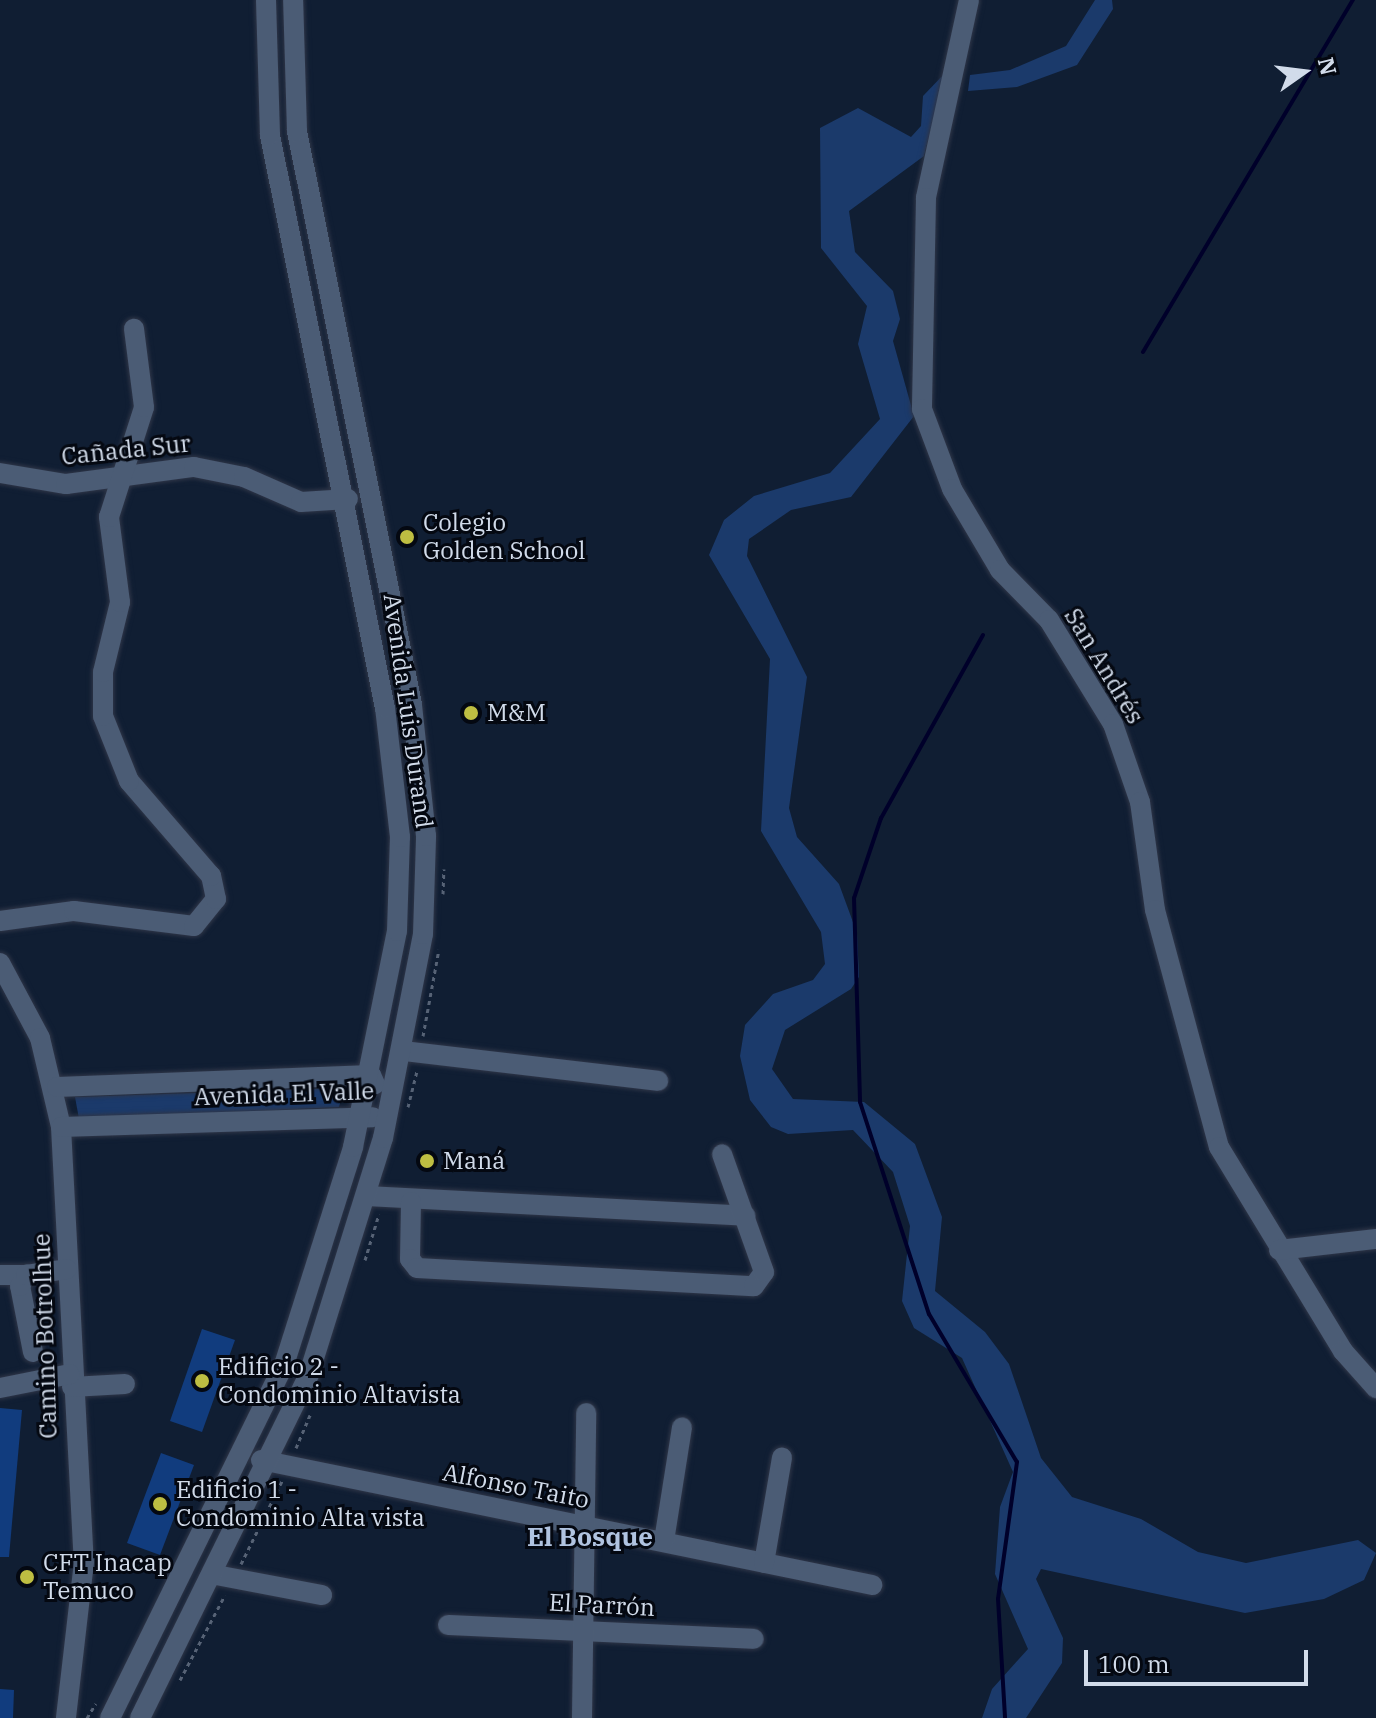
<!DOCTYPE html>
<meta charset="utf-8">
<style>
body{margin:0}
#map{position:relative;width:1376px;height:1718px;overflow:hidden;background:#101e33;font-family:"IBM Plex Serif",serif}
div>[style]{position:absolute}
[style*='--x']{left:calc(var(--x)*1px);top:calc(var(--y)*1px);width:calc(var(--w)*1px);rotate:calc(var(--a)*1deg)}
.green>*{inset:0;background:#1b3a6b}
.stream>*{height:4px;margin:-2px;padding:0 2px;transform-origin:2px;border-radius:2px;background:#00002a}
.building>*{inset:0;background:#113c7e}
.path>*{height:3px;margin-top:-1.5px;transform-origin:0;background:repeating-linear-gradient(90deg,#576376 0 4px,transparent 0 8px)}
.roads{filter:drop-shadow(0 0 2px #2f3648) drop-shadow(0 0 2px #2f3648)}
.minor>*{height:20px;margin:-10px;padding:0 10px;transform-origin:10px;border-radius:10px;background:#4b5c75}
.dots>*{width:22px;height:22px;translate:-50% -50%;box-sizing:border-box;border:4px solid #040811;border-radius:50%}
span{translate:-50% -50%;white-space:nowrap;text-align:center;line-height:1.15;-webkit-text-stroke:6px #040811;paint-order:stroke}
.street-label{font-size:24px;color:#d1dbea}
.poi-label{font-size:24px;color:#d1dbea}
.left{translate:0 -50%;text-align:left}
.neighbourhood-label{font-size:26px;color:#b0c3e0;font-weight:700}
.north{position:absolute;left:1264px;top:32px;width:80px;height:80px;-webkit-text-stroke:6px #040811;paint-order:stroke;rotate:76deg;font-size:22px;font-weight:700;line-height:32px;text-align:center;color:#d1dbea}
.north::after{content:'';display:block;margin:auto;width:28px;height:36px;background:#d1dbea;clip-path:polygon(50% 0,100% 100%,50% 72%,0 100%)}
.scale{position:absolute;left:1084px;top:1650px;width:224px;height:36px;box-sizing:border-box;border:4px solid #d1dbea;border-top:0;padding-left:10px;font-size:24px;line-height:28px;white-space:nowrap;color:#d1dbea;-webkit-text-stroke:6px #040811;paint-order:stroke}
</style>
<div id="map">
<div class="green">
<i style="clip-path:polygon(1095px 0,1112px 0,1113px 9px,1077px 65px,1017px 87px,968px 91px,970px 75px,1010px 70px,1066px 46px)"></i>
<i style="clip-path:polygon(945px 73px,924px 156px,849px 211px,855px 252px,893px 291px,900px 319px,893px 341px,914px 416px,851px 497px,791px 510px,749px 539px,747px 556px,807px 677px,789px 808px,797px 837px,839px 884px,857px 933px,859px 977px,851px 989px,785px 1030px,772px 1069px,793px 1099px,864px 1102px,915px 1144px,942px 1217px,935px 1291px,985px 1332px,1009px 1364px,1041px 1458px,1072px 1497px,1141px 1519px,1198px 1552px,1246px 1563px,1358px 1540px,1376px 1553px,1364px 1580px,1324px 1599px,1245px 1613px,1041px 1569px,1036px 1579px,1063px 1638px,1062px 1663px,1026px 1718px,982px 1718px,992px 1689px,1028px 1649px,995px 1574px,1000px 1507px,1013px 1472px,962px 1358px,914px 1328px,902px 1301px,910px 1226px,893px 1172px,853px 1130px,788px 1134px,771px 1127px,750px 1100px,740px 1056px,745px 1025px,773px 994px,813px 980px,825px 964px,821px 932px,761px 831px,770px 659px,709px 555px,724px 520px,754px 496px,830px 473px,880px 419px,858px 344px,867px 306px,821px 248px,820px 128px,858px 108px,911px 137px,921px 126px,923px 96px)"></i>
<i style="clip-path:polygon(344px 1088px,339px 1107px,79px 1119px,75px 1097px)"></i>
</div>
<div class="stream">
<i style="--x:1143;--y:352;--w:410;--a:-59.2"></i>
<i style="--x:983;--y:635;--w:210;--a:119.1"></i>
<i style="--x:881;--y:818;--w:84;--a:108.6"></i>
<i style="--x:854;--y:898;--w:204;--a:88.3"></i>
<i style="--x:860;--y:1102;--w:223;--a:72"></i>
<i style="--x:929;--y:1314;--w:172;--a:59.3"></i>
<i style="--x:1017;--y:1462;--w:138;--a:97.9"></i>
<i style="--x:998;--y:1599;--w:119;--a:86.6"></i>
</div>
<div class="building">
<i style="clip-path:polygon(202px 1329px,235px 1340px,202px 1432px,170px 1421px)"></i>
<i style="clip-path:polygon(0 1408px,22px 1410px,9px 1557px,0 1557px)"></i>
<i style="clip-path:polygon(161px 1453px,194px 1465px,160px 1555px,127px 1543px)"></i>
<i style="clip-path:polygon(0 1689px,14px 1690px,13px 1718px,0 1718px)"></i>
</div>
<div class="path">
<i style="--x:443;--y:894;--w:25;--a:-88"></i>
<i style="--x:423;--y:1036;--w:88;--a:-79.6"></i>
<i style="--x:408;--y:1107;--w:37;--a:-76"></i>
<i style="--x:365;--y:1260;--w:48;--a:-73.1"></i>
<i style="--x:296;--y:1448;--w:36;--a:-67"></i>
<i style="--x:241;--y:1564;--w:93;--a:-63.7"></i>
<i style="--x:180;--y:1680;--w:96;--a:-62.1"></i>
<i style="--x:87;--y:1718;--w:17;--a:-59"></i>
</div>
<div class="roads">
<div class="minor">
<i style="--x:969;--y:0;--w:203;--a:102.3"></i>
<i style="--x:926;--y:198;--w:211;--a:91.1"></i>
<i style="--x:922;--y:409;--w:85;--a:69.4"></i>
<i style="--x:952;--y:489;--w:94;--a:59.3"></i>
<i style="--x:1000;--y:570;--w:70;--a:45.6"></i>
<i style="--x:1049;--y:620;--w:122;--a:58.4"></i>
<i style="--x:1113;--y:724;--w:83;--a:70.9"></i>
<i style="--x:1140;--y:802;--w:109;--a:82.1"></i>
<i style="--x:1155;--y:910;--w:245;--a:74.9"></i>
<i style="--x:1219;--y:1147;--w:239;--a:58.7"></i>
<i style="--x:1343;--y:1351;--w:50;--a:48.3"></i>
<i style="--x:0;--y:473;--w:67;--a:9.5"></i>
<i style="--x:66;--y:484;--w:129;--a:-7.6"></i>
<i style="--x:194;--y:467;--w:51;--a:11.3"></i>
<i style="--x:244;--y:477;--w:62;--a:23.7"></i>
<i style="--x:301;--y:502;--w:47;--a:-3.7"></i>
<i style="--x:0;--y:921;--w:75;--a:-7.7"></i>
<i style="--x:74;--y:911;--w:121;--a:7.1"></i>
<i style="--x:194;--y:926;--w:35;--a:-51"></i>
<i style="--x:216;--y:899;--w:24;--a:-102"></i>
<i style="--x:211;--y:876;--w:125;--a:-130.8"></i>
<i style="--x:129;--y:781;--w:70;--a:-111.8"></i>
<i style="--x:103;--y:716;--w:44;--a:-90"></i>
<i style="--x:103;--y:672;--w:72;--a:-76.3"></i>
<i style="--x:120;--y:602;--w:86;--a:-97.4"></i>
<i style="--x:109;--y:517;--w:115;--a:-72.3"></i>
<i style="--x:144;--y:407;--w:79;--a:-97.3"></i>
<i style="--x:0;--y:963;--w:85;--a:61.9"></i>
<i style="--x:40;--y:1038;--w:91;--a:76.7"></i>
<i style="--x:61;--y:1127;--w:436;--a:87"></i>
<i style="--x:84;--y:1562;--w:157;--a:96.6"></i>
<i style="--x:404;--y:1051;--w:256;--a:6.7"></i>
<i style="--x:57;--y:1087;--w:314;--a:-2.2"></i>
<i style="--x:371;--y:1075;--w:10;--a:66"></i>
<i style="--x:61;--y:1127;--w:312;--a:-1.8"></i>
<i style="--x:367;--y:1196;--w:379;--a:3"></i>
<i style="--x:411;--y:1202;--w:57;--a:91"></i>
<i style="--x:410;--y:1259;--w:11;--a:52"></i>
<i style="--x:417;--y:1268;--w:337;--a:3.1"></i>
<i style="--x:754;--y:1286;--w:17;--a:-54"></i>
<i style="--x:764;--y:1272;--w:125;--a:-109.6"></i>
<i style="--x:1279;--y:1250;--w:98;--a:-6.5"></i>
<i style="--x:0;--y:1275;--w:26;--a:0"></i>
<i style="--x:33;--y:1352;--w:67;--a:-101.1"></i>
<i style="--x:20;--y:1286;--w:13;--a:-61"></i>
<i style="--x:26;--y:1275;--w:41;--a:-8.3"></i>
<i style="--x:72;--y:1387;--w:53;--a:-3.2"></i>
<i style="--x:0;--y:1388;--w:71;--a:-11.3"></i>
<i style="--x:261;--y:1460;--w:624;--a:11.56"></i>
<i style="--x:664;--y:1541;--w:115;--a:-81"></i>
<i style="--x:764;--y:1563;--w:107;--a:-80.3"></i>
<i style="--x:216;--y:1575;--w:108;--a:10.7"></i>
<i style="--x:448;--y:1625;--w:306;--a:2.6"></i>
<i style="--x:110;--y:1718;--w:394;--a:-63.8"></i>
<i style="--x:284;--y:1365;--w:229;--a:-72.4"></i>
<i style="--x:353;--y:1147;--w:220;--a:-78.5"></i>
<i style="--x:397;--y:931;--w:94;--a:-88.2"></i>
<i style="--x:400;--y:837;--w:130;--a:-96.6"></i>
<i style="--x:385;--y:708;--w:584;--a:-101.35"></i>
<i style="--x:270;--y:135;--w:135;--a:-91.7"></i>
<i style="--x:140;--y:1718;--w:383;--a:-63.8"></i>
<i style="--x:309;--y:1374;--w:247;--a:-72.6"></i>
<i style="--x:383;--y:1138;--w:208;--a:-78.9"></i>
<i style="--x:423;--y:934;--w:98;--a:-88.2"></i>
<i style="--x:426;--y:836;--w:133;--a:-96.1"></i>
<i style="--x:412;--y:704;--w:584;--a:-101.35"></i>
<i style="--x:297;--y:131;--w:131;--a:-91.7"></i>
<i style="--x:582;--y:1718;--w:305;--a:-89.2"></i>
</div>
</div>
<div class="dots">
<i style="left:407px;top:537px;background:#bebe42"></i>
<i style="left:471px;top:713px;background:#bebe42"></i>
<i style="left:427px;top:1161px;background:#bebe42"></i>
<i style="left:202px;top:1381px;background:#bebe42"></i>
<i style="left:160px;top:1504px;background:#bebe42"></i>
<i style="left:27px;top:1577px;background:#bebe42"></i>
</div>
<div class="street-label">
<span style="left:126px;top:450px;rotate:-6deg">Cañada Sur</span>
<span style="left:1104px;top:666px;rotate:59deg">San Andrés</span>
<span style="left:408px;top:711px;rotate:82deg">Avenida Luis Durand</span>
<span style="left:284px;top:1094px;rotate:-2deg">Avenida El Valle</span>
<span style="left:45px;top:1336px;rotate:-92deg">Camino Botrolhue</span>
<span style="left:516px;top:1486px;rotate:11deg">Alfonso Taito</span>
<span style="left:602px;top:1605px;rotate:3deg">El Parrón</span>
</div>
<div class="poi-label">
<span class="left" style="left:423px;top:537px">Colegio<br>Golden School</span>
<span class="left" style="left:487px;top:713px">M&amp;M</span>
<span class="left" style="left:443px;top:1161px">Maná</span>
<span class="left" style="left:218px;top:1381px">Edificio 2 -<br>Condominio Altavista</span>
<span class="left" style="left:176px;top:1504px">Edificio 1 -<br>Condominio Alta vista</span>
<span class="left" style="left:43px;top:1577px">CFT Inacap<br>Temuco</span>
</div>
<div class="neighbourhood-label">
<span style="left:590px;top:1537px">El Bosque</span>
</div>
<div class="north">N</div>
<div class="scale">100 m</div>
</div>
